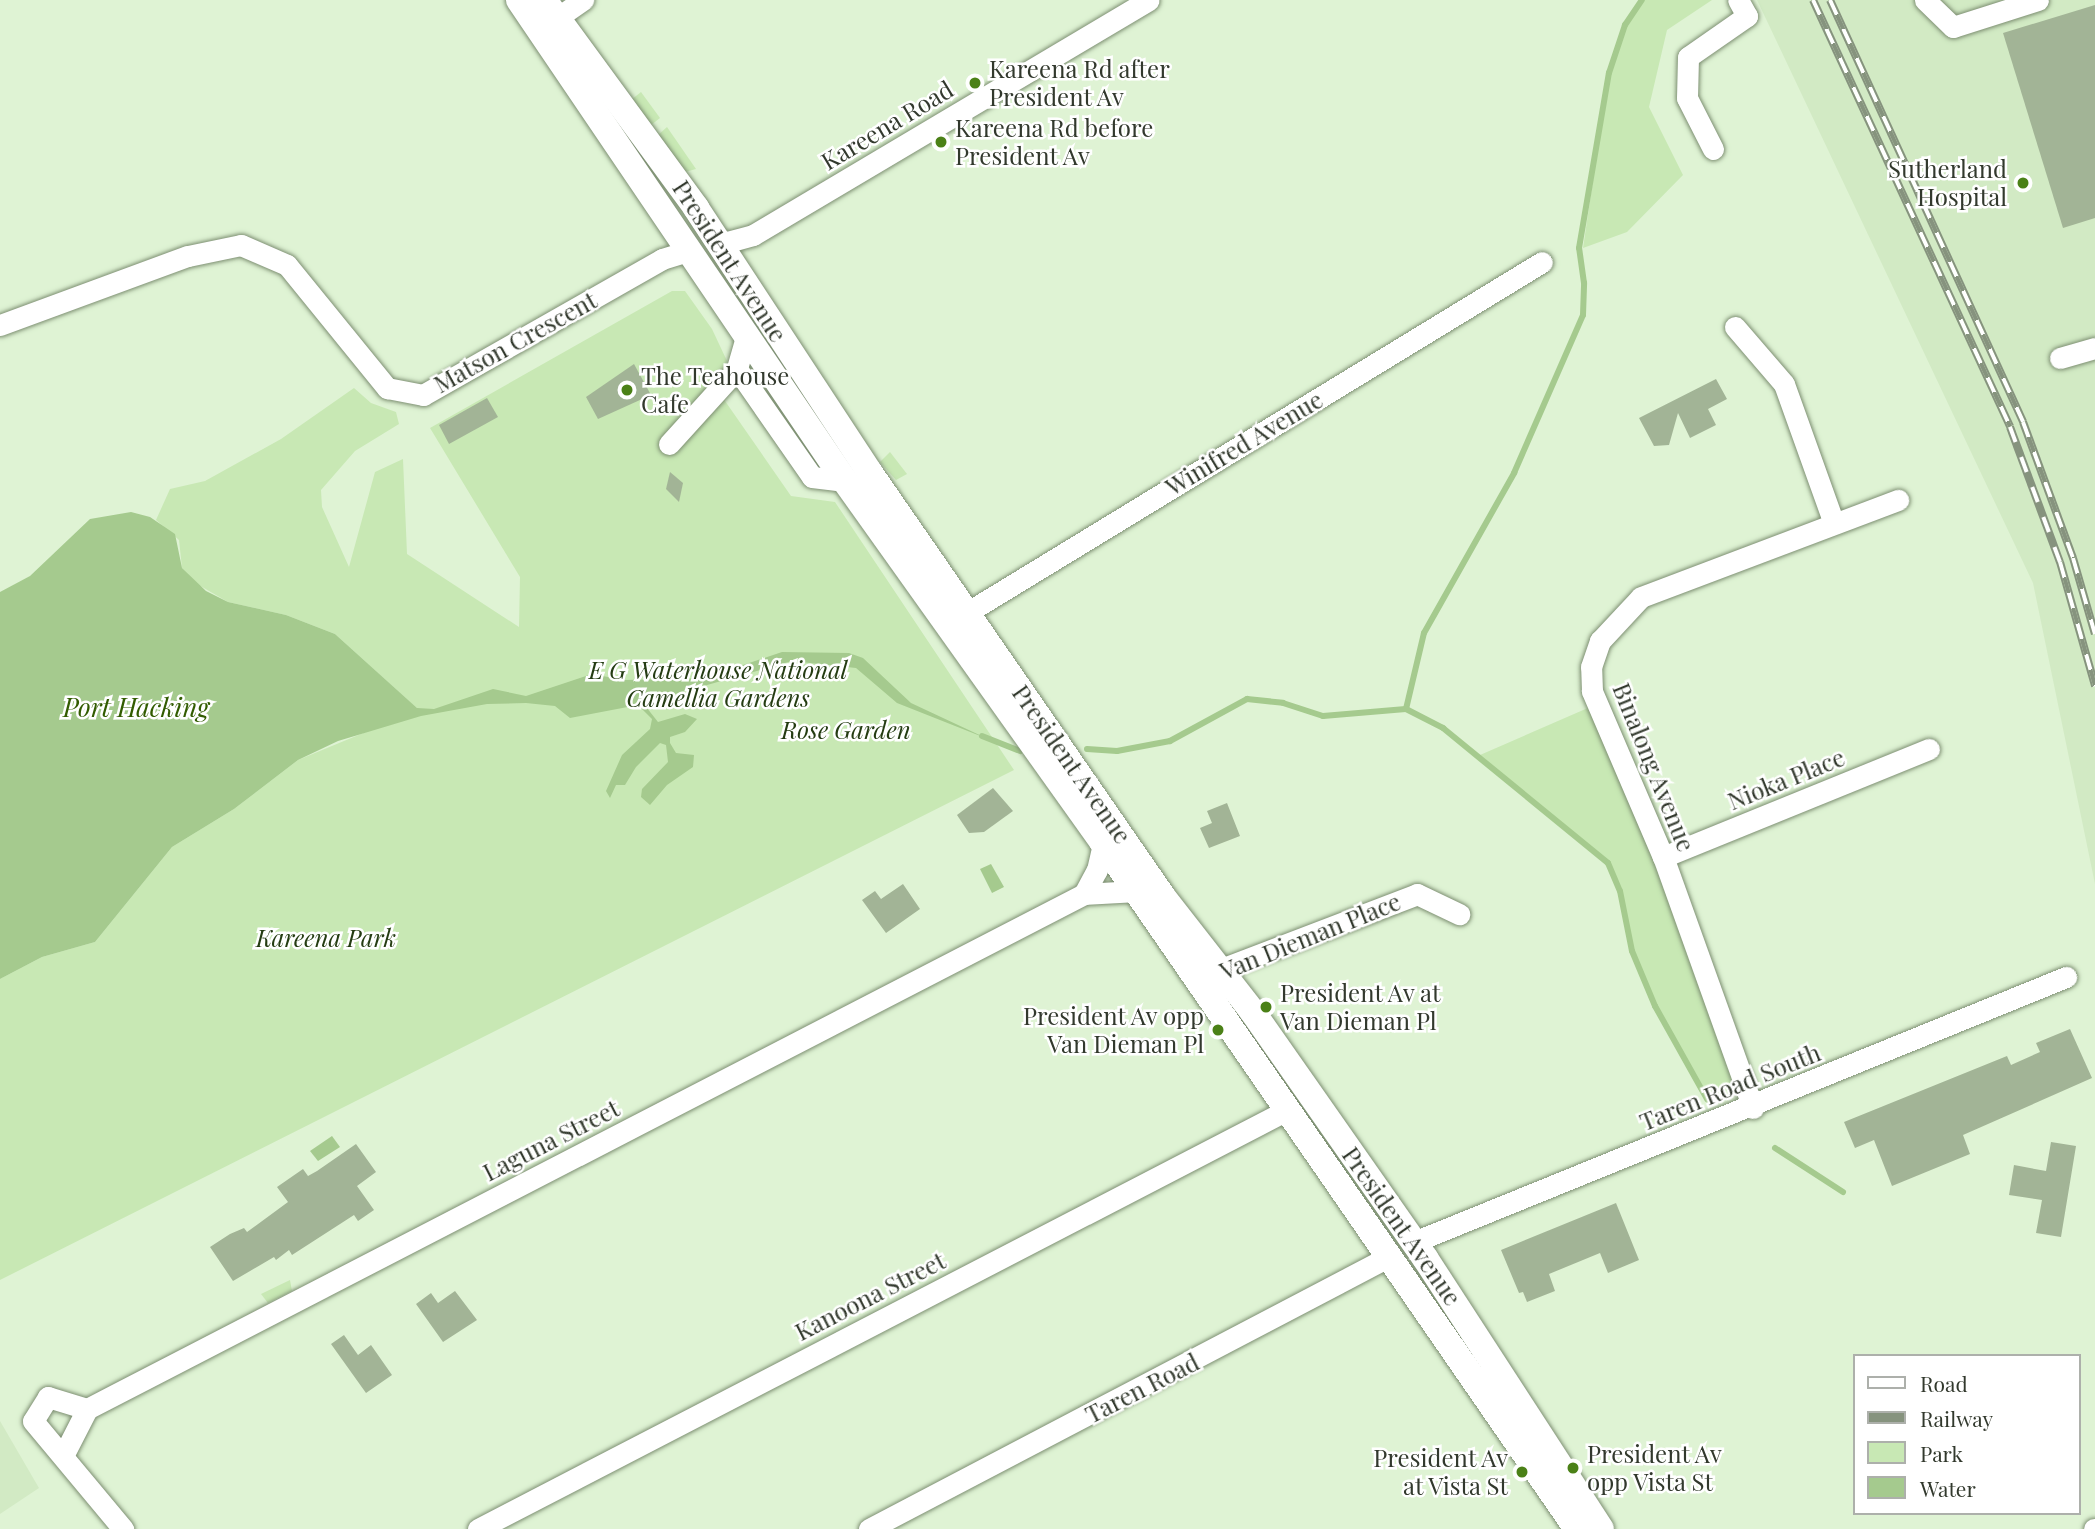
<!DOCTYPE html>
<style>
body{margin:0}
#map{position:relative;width:2095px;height:1529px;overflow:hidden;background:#dff3d4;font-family:"Playfair Display",serif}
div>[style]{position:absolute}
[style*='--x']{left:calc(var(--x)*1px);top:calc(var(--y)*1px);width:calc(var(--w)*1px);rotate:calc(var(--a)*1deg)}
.built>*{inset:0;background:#d2eac4}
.green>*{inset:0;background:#c8e8b4}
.water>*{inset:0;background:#a5ca8e}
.stream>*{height:6px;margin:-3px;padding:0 3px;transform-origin:3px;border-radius:3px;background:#a5ca8e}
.building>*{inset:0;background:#a2b496}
.roads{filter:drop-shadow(0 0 2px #7d8f72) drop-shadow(0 0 2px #7d8f72)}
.minor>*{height:21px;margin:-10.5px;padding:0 10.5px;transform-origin:10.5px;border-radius:10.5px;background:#fff}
.major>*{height:26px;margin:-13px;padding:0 13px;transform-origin:13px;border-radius:13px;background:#fff}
.rail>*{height:8px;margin-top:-4px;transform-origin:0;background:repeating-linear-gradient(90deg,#fff 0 16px,#86937e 0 32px);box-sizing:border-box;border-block:2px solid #86937e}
.dots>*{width:19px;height:19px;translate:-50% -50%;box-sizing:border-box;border:4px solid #fff;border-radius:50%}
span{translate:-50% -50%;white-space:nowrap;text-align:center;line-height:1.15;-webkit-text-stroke:5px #fff;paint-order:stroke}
.poi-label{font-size:24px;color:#32392d}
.left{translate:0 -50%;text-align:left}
.right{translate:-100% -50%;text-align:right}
.street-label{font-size:24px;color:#32392d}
.park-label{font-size:24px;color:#243c12;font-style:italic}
.water-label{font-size:26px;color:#325c01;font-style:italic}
.legend{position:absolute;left:1853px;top:1354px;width:228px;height:161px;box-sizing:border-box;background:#fff;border:2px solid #adb0ab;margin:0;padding:9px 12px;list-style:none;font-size:21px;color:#32392d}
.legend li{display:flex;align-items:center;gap:14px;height:35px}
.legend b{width:35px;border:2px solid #adb0ab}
</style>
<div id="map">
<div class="built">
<i style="clip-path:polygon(1757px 0,2095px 0,2095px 884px,2033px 583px)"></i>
<i style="clip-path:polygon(0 1421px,39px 1488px,0 1514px)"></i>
</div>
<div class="green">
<i style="clip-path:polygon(1642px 0,1712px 0,1667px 30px,1649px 107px,1683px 175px,1627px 232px,1583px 248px,1609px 73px,1625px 25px)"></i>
<i style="clip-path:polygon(641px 92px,660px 118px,651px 125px,631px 100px)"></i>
<i style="clip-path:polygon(667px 127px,696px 169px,685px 172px,658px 135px)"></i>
<i style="clip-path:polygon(672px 291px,685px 291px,712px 329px,727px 361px,716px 388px,791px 496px,835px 502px,1014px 770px,0 1280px,0 979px,42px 957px,95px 942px,172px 847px,234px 809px,298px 760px,419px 710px,335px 634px,286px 615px,228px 602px,197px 584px,182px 568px,179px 540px,156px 520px,170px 489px,205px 481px,281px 439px,354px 388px,371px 403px,396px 412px,399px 424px,355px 451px,321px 490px,322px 507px,349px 567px,375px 472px,403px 459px,407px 554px,519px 627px,520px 577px,430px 428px)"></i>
<i style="clip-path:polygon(890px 452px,907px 474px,896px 480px,880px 462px)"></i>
<i style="clip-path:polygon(1597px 704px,1744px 1083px,1707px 1099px,1655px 1006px,1632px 951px,1620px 891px,1608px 864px,1480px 755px)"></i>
<i style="clip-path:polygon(290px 1280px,292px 1291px,268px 1303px,261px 1294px)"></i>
</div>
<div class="water">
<i style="clip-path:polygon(131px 512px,150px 517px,175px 534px,182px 568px,206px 591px,228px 602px,286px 615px,335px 634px,417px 708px,434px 709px,493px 689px,526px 696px,592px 674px,624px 680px,704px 678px,782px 652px,849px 653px,863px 658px,911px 703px,988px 739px,897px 703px,856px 668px,792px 661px,643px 703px,658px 722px,685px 714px,697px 719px,685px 732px,670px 737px,670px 743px,676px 753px,694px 755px,693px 767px,667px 785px,650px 805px,641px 797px,642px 789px,668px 762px,666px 745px,660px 743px,636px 767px,625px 785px,616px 785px,610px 798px,606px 791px,622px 755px,650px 729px,652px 719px,638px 705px,570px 718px,555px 706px,526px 703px,487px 704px,421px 716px,338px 741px,298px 760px,234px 809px,172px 847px,95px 942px,42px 957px,0 979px,0 592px,30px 576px,90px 519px)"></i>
<i style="clip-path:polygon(991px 864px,1004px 887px,992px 893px,980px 869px)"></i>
<i style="clip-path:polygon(332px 1136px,340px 1147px,318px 1161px,310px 1151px)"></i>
</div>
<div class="stream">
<i style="--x:1406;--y:709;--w:78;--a:-76.7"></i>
<i style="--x:1424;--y:633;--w:184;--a:-60.6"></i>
<i style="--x:1514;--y:473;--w:172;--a:-66.4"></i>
<i style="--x:1583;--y:315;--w:32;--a:-88"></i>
<i style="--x:1584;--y:283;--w:35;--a:-98"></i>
<i style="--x:1579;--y:248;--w:178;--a:-80.3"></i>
<i style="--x:1609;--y:73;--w:51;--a:-71.6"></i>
<i style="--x:1625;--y:25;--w:30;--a:-56"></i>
<i style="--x:982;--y:736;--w:41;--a:21.5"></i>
<i style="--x:1087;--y:749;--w:30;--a:4"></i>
<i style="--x:1117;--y:751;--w:54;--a:-10.7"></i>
<i style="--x:1170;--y:741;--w:88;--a:-28.6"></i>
<i style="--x:1247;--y:699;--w:36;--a:6"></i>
<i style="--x:1283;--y:703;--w:42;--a:18"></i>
<i style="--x:1323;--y:716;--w:83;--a:-4.8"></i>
<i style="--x:1406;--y:709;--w:42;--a:27.2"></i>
<i style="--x:1443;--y:728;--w:213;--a:39.3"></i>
<i style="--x:1608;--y:863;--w:30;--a:67"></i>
<i style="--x:1620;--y:891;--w:61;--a:78.7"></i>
<i style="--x:1632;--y:951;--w:60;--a:67.3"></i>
<i style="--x:1655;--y:1006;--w:107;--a:60.8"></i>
<i style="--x:1775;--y:1148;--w:81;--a:32.9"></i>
</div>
<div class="building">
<i style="clip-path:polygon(2095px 5px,2095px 218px,2063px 228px,2003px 33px)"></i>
<i style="clip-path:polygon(634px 364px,651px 395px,598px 419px,586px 397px)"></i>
<i style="clip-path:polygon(1716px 379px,1727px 399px,1708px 409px,1716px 425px,1690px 438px,1678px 413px,1669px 445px,1654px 446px,1639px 418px)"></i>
<i style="clip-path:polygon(487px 398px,498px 417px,449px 444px,439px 425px)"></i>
<i style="clip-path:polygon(670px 472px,683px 483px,679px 502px,666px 489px)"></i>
<i style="clip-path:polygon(993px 788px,1013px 811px,984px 832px,969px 833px,957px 815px)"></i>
<i style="clip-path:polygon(1227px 803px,1240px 836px,1209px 848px,1200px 828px,1212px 823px,1207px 811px)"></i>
<i style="clip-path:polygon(903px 884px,920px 909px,886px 933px,862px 900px,875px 891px,881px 899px)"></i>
<i style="clip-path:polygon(2070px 1029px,2092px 1078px,1963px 1135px,1970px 1154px,1892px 1186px,1874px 1140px,1855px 1148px,1844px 1122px,2007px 1056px,2011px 1065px,2040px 1052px,2036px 1043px)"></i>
<i style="clip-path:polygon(2051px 1142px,2076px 1146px,2061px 1237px,2036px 1233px,2042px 1200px,2009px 1195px,2014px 1165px,2046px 1171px)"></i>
<i style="clip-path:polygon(356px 1144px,376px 1172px,357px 1186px,374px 1210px,358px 1221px,354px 1215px,292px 1255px,289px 1250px,276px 1260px,274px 1257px,233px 1281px,210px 1247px,230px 1234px,244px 1228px,247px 1232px,288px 1202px,277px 1187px,303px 1169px,308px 1176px,317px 1171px)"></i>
<i style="clip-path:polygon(1616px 1203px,1639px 1260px,1608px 1273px,1600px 1253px,1549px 1274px,1555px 1291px,1527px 1302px,1523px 1292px,1519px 1293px,1501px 1250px)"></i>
<i style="clip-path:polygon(455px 1291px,477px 1320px,443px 1342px,416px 1304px,431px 1293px,438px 1303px)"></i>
<i style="clip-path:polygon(344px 1335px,358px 1355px,371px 1345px,392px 1375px,366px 1393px,331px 1344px)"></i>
</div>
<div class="roads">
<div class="minor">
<i style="--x:1925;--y:0;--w:39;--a:44"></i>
<i style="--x:1953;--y:27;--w:89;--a:-17.6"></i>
<i style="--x:557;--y:18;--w:32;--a:-35"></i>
<i style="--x:1713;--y:149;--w:57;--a:-117"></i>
<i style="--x:1687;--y:98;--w:41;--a:-88.6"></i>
<i style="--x:1688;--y:57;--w:72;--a:-34.8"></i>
<i style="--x:1747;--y:16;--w:18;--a:-119"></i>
<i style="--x:720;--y:244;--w:34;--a:-15"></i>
<i style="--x:753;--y:235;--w:460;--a:-30.7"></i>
<i style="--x:0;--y:325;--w:200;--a:-20.2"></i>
<i style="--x:188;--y:256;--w:54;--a:-11.7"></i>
<i style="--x:241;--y:245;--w:50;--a:23.5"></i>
<i style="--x:287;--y:265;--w:159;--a:50.9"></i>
<i style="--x:387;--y:388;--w:37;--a:11"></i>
<i style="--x:423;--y:395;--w:275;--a:-29.6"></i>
<i style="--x:662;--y:259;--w:28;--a:-17"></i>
<i style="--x:1735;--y:327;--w:75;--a:49.3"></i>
<i style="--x:1784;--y:384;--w:145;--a:70.3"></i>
<i style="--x:746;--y:337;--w:33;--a:106"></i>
<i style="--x:737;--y:369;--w:131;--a:55.2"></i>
<i style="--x:812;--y:477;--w:33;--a:7"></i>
<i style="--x:2060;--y:358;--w:36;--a:-16"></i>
<i style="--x:669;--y:444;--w:101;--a:-47.8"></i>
<i style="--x:968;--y:612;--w:672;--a:-31.37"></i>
<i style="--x:1663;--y:857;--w:287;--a:-22.1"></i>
<i style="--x:1084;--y:894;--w:27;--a:-62"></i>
<i style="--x:1097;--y:870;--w:28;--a:-77"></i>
<i style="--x:1221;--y:969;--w:210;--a:-20.9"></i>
<i style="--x:1417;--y:894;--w:47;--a:25.5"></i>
<i style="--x:1753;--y:1108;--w:267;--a:-109.7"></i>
<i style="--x:1663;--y:857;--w:181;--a:-113.2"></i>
<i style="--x:1592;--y:691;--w:24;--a:-92"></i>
<i style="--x:1591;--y:667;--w:28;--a:-71"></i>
<i style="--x:1600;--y:641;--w:60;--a:-47"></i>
<i style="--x:1641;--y:597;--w:275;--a:-20.7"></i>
<i style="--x:1414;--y:1242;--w:704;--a:-22.12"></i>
<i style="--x:87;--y:1409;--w:41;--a:-162.9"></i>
<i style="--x:48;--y:1397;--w:28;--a:122"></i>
<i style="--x:33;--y:1421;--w:141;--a:50.2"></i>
<i style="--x:64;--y:1454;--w:51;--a:-62.9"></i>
<i style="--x:87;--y:1409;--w:1122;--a:-27.32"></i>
<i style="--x:1084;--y:894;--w:52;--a:-3.3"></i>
<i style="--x:478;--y:1529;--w:911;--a:-27.38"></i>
<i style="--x:869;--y:1529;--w:586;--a:-27.66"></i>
<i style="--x:2094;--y:1529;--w:1;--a:0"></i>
</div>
<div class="major">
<i style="--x:519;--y:0;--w:581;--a:55.87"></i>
<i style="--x:845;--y:481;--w:445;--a:54.5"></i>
<i style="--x:1103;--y:843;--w:834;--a:55.36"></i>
<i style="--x:544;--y:0;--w:258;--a:53.8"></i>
<i style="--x:696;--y:208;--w:317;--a:56.7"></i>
<i style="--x:870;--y:473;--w:515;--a:55.35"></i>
<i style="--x:1163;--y:897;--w:145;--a:52"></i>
<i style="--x:1252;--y:1011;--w:302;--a:55"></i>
<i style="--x:1425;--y:1258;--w:323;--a:57"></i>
</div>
</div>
<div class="rail">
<i style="--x:1813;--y:0;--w:470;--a:65.2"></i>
<i style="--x:2010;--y:427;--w:144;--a:69.7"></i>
<i style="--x:2060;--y:562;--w:129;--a:74.2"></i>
<i style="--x:1830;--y:0;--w:464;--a:65.4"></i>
<i style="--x:2023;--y:422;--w:145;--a:69.8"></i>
<i style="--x:2073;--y:558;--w:79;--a:73.9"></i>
</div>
<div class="dots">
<i style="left:975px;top:83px;background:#4b8117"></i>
<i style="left:941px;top:142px;background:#4b8117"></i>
<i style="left:2023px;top:183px;background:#4b8117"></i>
<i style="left:627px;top:390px;background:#4b8117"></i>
<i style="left:1266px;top:1007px;background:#4b8117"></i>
<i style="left:1218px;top:1030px;background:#4b8117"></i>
<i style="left:1573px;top:1468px;background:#4b8117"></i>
<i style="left:1522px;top:1472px;background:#4b8117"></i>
</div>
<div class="poi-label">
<span class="left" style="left:989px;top:83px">Kareena Rd after<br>President Av</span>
<span class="left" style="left:955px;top:142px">Kareena Rd before<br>President Av</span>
<span class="right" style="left:2007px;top:183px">Sutherland<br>Hospital</span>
<span class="left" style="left:641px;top:390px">The Teahouse<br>Cafe</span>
<span class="left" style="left:1280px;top:1007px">President Av at<br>Van Dieman Pl</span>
<span class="right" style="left:1204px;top:1030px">President Av opp<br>Van Dieman Pl</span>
<span class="left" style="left:1587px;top:1468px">President Av<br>opp Vista St</span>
<span class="right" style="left:1508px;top:1472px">President Av<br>at Vista St</span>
</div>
<div class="street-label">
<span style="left:887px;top:125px;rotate:-31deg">Kareena Road</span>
<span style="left:730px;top:261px;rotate:57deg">President Avenue</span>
<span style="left:515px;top:342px;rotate:-29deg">Matson Crescent</span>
<span style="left:1244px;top:443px;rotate:-31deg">Winifred Avenue</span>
<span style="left:1072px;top:764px;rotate:55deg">President Avenue</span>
<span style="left:1654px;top:767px;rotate:68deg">Binalong Avenue</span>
<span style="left:1786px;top:779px;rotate:-22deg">Nioka Place</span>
<span style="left:1310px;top:936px;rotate:-22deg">Van Dieman Place</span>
<span style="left:1730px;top:1087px;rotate:-22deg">Taren Road South</span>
<span style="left:551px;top:1140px;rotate:-27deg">Laguna Street</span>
<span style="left:1402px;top:1226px;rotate:55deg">President Avenue</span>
<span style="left:870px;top:1296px;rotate:-27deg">Kanoona Street</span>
<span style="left:1142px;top:1388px;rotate:-27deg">Taren Road</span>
</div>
<div class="park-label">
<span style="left:718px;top:684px">E G Waterhouse National<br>Camellia Gardens</span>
<span style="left:846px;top:730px">Rose Garden</span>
<span style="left:326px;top:938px">Kareena Park</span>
</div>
<div class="water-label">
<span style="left:136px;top:707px">Port Hacking</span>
</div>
<ul class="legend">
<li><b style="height:9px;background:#fff"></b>Road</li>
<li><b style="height:9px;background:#86937e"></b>Railway</li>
<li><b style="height:19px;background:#c8e8b4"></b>Park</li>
<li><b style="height:19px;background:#a5ca8e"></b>Water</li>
</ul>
</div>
